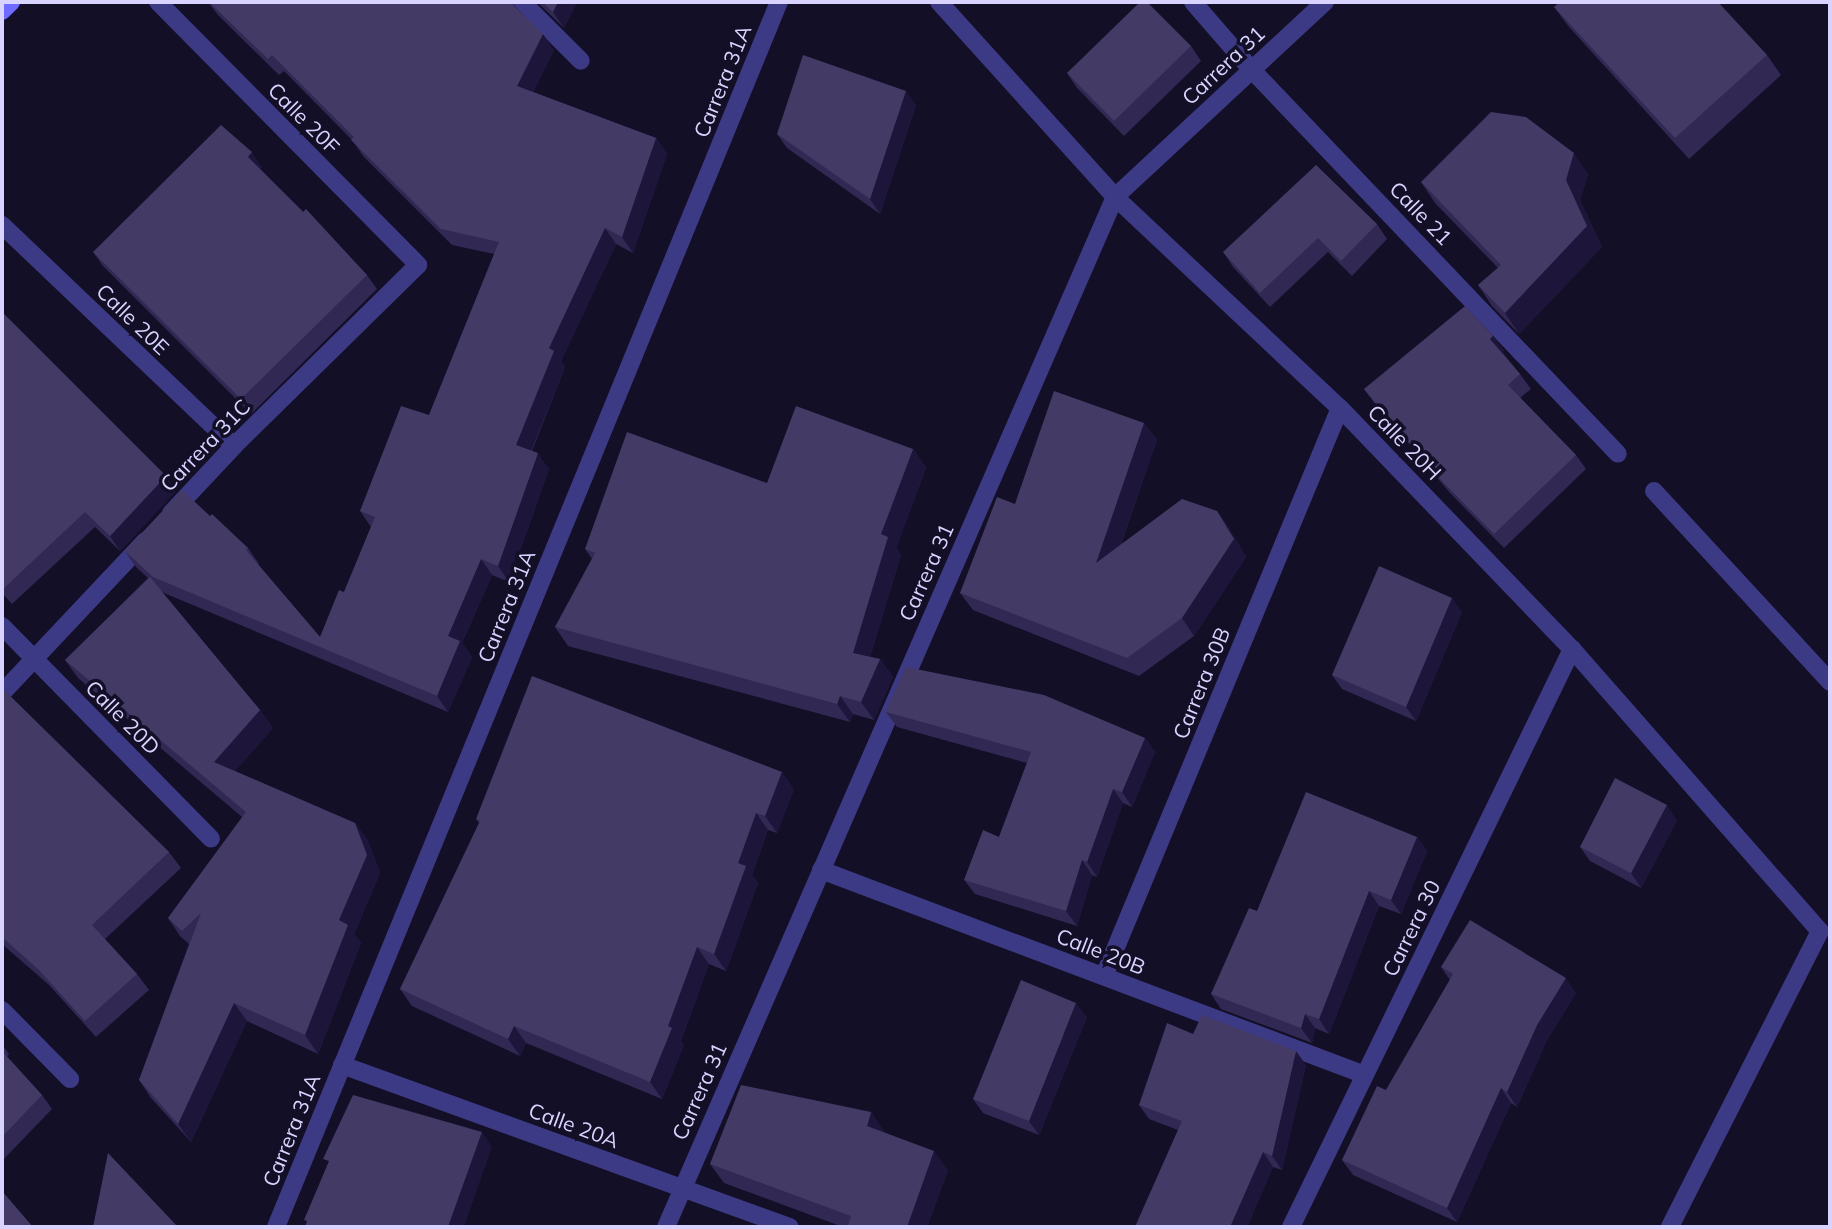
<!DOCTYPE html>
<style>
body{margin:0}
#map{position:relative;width:1832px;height:1229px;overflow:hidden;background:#130f26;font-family:Mulish,sans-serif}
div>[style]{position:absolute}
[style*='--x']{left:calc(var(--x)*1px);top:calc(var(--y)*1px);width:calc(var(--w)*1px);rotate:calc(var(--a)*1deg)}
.street>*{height:18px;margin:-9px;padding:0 9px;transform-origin:9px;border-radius:9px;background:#3d3a85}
.secondary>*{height:18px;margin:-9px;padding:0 9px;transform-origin:9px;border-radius:9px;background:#6f6bff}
.wall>*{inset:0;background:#312854}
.shaded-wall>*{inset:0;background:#1d163a}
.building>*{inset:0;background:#433a66}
span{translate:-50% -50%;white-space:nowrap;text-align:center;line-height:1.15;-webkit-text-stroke:7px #130f26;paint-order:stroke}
.street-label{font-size:21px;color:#d9d4ff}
.frame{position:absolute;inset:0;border:4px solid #d9d4ff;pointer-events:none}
</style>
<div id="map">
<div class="street">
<i style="--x:158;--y:2;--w:370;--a:45.3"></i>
<i style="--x:418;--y:265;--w:258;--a:135.5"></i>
<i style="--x:234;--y:446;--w:92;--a:133.2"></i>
<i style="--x:522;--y:2;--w:83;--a:45"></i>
<i style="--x:939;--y:2;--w:263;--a:47.9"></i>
<i style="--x:1115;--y:197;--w:308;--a:43.2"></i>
<i style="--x:1340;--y:408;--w:335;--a:46.1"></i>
<i style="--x:1572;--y:649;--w:376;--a:48.7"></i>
<i style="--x:1820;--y:931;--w:332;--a:116.9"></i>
<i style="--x:1193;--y:2;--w:90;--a:49.1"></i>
<i style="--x:1252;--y:70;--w:530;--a:46.37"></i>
<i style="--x:2;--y:225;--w:320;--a:43.6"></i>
<i style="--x:1654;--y:491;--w:260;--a:47.3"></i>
<i style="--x:2;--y:626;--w:298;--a:45.5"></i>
<i style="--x:2;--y:693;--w:209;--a:-46.7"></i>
<i style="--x:821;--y:870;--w:581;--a:20.65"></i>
<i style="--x:1104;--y:976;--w:615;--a:-67.44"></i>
<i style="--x:2;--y:1010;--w:97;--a:45.4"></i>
<i style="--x:342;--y:1065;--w:476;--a:19.9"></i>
<i style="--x:276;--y:1227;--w:1324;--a:-67.68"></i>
<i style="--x:666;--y:1227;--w:1124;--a:-66.45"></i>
<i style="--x:1115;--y:197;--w:287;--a:-42.9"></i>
<i style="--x:1291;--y:1227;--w:643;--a:-64.07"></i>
</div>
<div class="secondary">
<i style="--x:2;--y:11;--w:13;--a:-45"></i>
</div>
<div class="wall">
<i style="clip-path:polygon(208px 2px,512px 2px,554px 50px,533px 92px,656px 138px,667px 154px,633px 253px,616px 244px,561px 361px,565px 367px,532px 451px,549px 469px,509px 582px,492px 575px,462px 643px,472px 657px,448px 712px,164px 593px,159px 589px,260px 710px,273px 728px,235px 771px,355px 823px,368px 841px,380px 873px,354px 934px,361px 943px,318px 1054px,247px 1021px,191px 1142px,151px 1098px,139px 1080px,189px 944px,180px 936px,168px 918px,242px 817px,78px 678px,65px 660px,148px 578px,136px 567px,125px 551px,210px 516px,248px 548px,259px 564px,258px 565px,320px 637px,344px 592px,371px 527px,360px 511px,429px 415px,494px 254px,452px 245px,363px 156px,352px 140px,284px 71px,279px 75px,218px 15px)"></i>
<i style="clip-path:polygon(537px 2px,577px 2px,564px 28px)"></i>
<i style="clip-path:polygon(1554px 7px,1767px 55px,1781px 75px,1689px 159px,1569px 27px)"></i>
<i style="clip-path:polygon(1191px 46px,1201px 61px,1124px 136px,1077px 88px,1067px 73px)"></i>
<i style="clip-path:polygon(916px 105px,880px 214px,787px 148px,777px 134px)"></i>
<i style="clip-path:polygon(262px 167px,260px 169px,367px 275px,377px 289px,251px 414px,103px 266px,93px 252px)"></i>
<i style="clip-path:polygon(1588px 174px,1580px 200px,1602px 247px,1519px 334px,1492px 306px,1478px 285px,1498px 268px,1435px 203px,1421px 182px)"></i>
<i style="clip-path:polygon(1377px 224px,1387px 239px,1352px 276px,1328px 252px,1270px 307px,1233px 267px,1223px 252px)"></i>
<i style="clip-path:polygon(2px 312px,166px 476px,176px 491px,120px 551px,95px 527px,12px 604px,2px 593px)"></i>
<i style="clip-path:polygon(1504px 350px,1502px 352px,1520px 374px,1531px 389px,1520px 398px,1576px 455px,1586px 469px,1504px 548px,1450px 493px,1375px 404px,1364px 389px)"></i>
<i style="clip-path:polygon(1144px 423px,1157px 440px,1121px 544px,1217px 511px,1229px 528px,1246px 557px,1194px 636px,1139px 676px,973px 610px,960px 593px,1015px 504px)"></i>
<i style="clip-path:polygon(913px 449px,926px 468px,896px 548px,901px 555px,870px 657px,880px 659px,893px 677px,874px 720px,853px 714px,850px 722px,568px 646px,555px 627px,592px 559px,585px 549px,767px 483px)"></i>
<i style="clip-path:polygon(1462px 612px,1416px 721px,1342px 689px,1332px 675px)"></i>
<i style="clip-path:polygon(2px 688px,169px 852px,181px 868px,105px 939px,137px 974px,149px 990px,96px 1037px,49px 985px,2px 944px)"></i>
<i style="clip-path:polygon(886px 712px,1145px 738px,1155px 752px,1132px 807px,1123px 803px,1097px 877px,1092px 875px,1077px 926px,975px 894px,964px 880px,999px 837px,1027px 763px,897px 727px)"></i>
<i style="clip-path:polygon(794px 789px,777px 833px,768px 830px,752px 875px,758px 883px,726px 971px,709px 964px,681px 1041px,684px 1045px,662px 1099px,526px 1043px,520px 1056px,412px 1006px,400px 989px,479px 823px,476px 819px)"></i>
<i style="clip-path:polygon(1677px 820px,1641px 888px,1590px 861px,1580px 847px)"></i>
<i style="clip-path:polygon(1417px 837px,1427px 851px,1401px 914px,1379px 906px,1329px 1034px,1315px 1028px,1312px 1043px,1221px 1009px,1211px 994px,1257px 911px)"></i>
<i style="clip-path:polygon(1441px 967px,1576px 993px,1547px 1040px,1517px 1107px,1511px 1103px,1457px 1222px,1353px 1175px,1342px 1160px,1386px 1090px,1450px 980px)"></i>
<i style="clip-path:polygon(1087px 1017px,1039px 1135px,983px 1113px,973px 1099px)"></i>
<i style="clip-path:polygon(1193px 1034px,1306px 1065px,1282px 1170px,1273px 1167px,1247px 1227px,1135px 1227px,1178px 1130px,1149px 1119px,1139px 1105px)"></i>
<i style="clip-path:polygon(2px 1044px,9px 1054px,7px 1057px,42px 1095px,52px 1109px,2px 1161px)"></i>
<i style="clip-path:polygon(871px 1112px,884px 1132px,948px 1170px,927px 1227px,843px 1227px,724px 1183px,710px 1164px)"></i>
</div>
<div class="shaded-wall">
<i style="clip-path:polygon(558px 2px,577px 2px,564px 28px,553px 12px)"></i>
<i style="clip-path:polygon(543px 34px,554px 50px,528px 102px,517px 86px)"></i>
<i style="clip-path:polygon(906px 91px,916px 105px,880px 214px,870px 199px)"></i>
<i style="clip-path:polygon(656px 138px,667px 154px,633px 253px,622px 237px)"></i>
<i style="clip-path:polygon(252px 152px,262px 167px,258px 171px,248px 157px)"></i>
<i style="clip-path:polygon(1574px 153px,1588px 174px,1580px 200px,1602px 247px,1519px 334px,1505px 313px,1566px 180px)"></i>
<i style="clip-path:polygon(605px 228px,616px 244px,561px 361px,565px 367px,527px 461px,516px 445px,549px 348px)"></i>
<i style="clip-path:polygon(1493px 336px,1504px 350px,1501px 353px,1490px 339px)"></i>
<i style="clip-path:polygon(1144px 423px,1157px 440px,1108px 580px,1096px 563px)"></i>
<i style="clip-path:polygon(913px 449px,926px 468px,896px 548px,901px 555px,866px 671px,853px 653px,881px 534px)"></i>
<i style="clip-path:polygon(538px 453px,549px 469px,509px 582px,498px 566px)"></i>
<i style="clip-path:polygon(166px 476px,176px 491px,120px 551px,110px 536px)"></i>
<i style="clip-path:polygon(1217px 511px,1229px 528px,1246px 557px,1194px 636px,1182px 618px)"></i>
<i style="clip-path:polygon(481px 559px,492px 575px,462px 643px,472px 657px,448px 712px,437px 696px,448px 636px)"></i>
<i style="clip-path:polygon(1452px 598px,1462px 612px,1416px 721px,1406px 707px)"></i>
<i style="clip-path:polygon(880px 659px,893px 677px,874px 720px,861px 702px)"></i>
<i style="clip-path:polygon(840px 696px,853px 714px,850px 722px,837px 704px)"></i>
<i style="clip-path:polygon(260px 710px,273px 728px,227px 780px,214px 762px)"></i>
<i style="clip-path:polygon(1145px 738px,1155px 752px,1132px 807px,1122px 792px)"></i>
<i style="clip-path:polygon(782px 772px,794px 789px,777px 833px,765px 816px)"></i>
<i style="clip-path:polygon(1113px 789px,1123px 803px,1097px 877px,1087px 862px)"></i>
<i style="clip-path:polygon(1667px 805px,1677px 820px,1641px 888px,1631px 873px)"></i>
<i style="clip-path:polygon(756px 813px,768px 830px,752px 875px,758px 883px,726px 971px,714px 954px,738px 863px)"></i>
<i style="clip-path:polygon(355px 823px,368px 841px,380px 873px,354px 934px,361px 943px,318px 1054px,305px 1035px,339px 920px)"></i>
<i style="clip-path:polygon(1417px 837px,1427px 851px,1401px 914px,1391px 900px)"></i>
<i style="clip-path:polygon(1082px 860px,1092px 875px,1077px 926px,1066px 911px)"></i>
<i style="clip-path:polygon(1369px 891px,1379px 906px,1329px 1034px,1319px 1019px)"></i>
<i style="clip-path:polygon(697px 947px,709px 964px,681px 1041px,684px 1045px,662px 1099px,650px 1082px,668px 1026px)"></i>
<i style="clip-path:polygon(1566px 978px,1576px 993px,1547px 1040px,1517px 1107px,1507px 1092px,1537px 1025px)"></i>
<i style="clip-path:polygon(234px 1003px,247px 1021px,191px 1142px,178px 1124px)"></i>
<i style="clip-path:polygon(1076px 1003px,1087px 1017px,1039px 1135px,1029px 1121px)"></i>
<i style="clip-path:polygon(1305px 1014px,1315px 1028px,1312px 1043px,1301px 1028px)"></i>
<i style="clip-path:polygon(514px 1026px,526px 1043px,520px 1056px,508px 1039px)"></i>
<i style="clip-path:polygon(1296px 1051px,1306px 1065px,1282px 1170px,1272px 1156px)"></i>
<i style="clip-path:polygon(1501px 1088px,1511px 1103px,1457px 1222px,1447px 1208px)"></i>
<i style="clip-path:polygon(871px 1112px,884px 1131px,880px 1144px,867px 1126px)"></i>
<i style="clip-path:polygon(482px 1132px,492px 1147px,464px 1227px,448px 1227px)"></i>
<i style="clip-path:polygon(934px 1151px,948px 1170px,927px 1227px,907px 1227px)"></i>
<i style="clip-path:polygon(1263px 1152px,1273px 1167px,1247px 1227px,1230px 1227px)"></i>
</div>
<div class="building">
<i style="clip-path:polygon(209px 2px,510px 2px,543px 34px,517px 86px,656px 138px,622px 237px,605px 228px,549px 348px,554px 351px,516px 445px,538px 453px,498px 566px,481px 559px,448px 636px,460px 641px,437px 696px,153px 577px,125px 551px,182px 490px,210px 516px,212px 514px,248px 548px,246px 550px,320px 637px,339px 590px,344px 592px,375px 517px,360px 511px,401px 406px,429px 415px,499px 242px,441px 229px,351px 140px,354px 137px,272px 55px,268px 59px)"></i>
<i style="clip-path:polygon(542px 2px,558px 2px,553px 12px)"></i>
<i style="clip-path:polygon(1140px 2px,1147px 2px,1191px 46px,1114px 121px,1067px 73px)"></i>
<i style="clip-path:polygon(1560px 2px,1718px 2px,1767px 55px,1675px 138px,1554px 7px)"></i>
<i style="clip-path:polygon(803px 55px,906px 91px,870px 199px,777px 134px)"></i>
<i style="clip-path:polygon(1491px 112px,1526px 117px,1574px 153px,1566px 180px,1587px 226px,1505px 313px,1478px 285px,1501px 265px,1421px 182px)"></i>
<i style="clip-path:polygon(221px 125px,252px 152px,248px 157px,303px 212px,306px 209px,367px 275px,241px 399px,93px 252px)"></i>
<i style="clip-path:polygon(1316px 165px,1377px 224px,1341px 261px,1318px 238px,1260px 293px,1223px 252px)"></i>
<i style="clip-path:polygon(1465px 306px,1493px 336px,1490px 339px,1520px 374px,1508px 385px,1576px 455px,1494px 534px,1440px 479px,1364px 389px)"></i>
<i style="clip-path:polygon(2px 312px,166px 476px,110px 536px,85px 512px,2px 590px)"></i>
<i style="clip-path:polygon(1054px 391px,1144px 423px,1096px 563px,1182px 499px,1217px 511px,1234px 539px,1182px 618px,1127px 658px,960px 593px,997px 497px,1015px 504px)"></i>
<i style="clip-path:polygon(796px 406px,913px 449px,881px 534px,888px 537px,853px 653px,880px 659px,861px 702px,840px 696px,837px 704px,555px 627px,595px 553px,585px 549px,627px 432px,767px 483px)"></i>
<i style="clip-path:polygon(1379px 566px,1452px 598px,1406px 707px,1332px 675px)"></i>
<i style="clip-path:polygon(150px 577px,260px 710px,214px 762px,355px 823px,367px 855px,339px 920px,348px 925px,305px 1035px,234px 1003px,178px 1124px,139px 1080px,201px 913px,182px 931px,168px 918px,246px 812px,65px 660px)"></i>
<i style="clip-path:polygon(906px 667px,1044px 695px,1145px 738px,1122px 792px,1113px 789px,1087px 862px,1082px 860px,1066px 911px,964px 880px,983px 830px,999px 837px,1031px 752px,886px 712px)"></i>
<i style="clip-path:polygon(532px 676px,782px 772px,765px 816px,756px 813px,738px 863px,746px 866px,714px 954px,697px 947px,668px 1026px,672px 1028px,650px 1082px,514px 1026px,508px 1039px,400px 989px,480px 821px,476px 819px)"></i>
<i style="clip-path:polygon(2px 688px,169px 852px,92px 925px,137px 974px,85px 1021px,38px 969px,2px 937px)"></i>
<i style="clip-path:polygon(1615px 778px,1667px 805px,1631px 873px,1580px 847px)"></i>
<i style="clip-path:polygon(1306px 792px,1417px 837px,1391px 900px,1369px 891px,1319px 1019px,1305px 1014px,1301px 1028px,1211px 994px,1249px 908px,1257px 911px)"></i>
<i style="clip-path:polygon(1470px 920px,1566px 978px,1537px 1025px,1507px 1092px,1501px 1088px,1447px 1208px,1342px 1160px,1377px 1086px,1386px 1090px,1453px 974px,1441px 967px)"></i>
<i style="clip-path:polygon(1021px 980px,1076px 1003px,1029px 1121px,973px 1099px)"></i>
<i style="clip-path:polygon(1202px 1015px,1296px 1051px,1272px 1156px,1263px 1152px,1230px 1227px,1135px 1227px,1182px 1121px,1139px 1105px,1167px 1023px,1193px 1034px)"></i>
<i style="clip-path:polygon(2px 1051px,42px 1095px,2px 1137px)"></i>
<i style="clip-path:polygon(741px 1085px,871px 1112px,867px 1126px,934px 1151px,907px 1227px,852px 1227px,848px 1226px,851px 1216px,710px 1164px)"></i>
<i style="clip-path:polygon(353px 1095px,482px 1132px,448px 1227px,305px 1227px,307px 1221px,304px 1220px,329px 1161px,323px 1159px)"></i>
<i style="clip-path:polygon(108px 1153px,178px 1227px,93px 1227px)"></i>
<i style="clip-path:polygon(2px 1191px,33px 1227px,2px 1227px)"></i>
</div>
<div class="street-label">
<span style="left:1223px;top:65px;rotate:-43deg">Carrera 31</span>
<span style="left:722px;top:81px;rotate:-68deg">Carrera 31A</span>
<span style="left:304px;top:118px;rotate:45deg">Calle 20F</span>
<span style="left:1421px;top:213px;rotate:46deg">Calle 21</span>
<span style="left:133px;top:319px;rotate:44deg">Calle 20E</span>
<span style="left:1405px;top:442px;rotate:46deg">Calle 20H</span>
<span style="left:205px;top:445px;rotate:-46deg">Carrera 31C</span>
<span style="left:926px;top:572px;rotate:-66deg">Carrera 31</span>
<span style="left:506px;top:606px;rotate:-68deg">Carrera 31A</span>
<span style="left:1201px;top:683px;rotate:-68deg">Carrera 30B</span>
<span style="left:123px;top:717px;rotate:45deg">Calle 20D</span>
<span style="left:1411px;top:928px;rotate:-64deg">Carrera 30</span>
<span style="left:1101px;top:951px;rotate:21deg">Calle 20B</span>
<span style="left:699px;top:1091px;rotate:-66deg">Carrera 31</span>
<span style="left:574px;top:1125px;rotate:20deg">Calle 20A</span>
<span style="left:291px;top:1130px;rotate:-68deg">Carrera 31A</span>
</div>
<div class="frame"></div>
</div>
